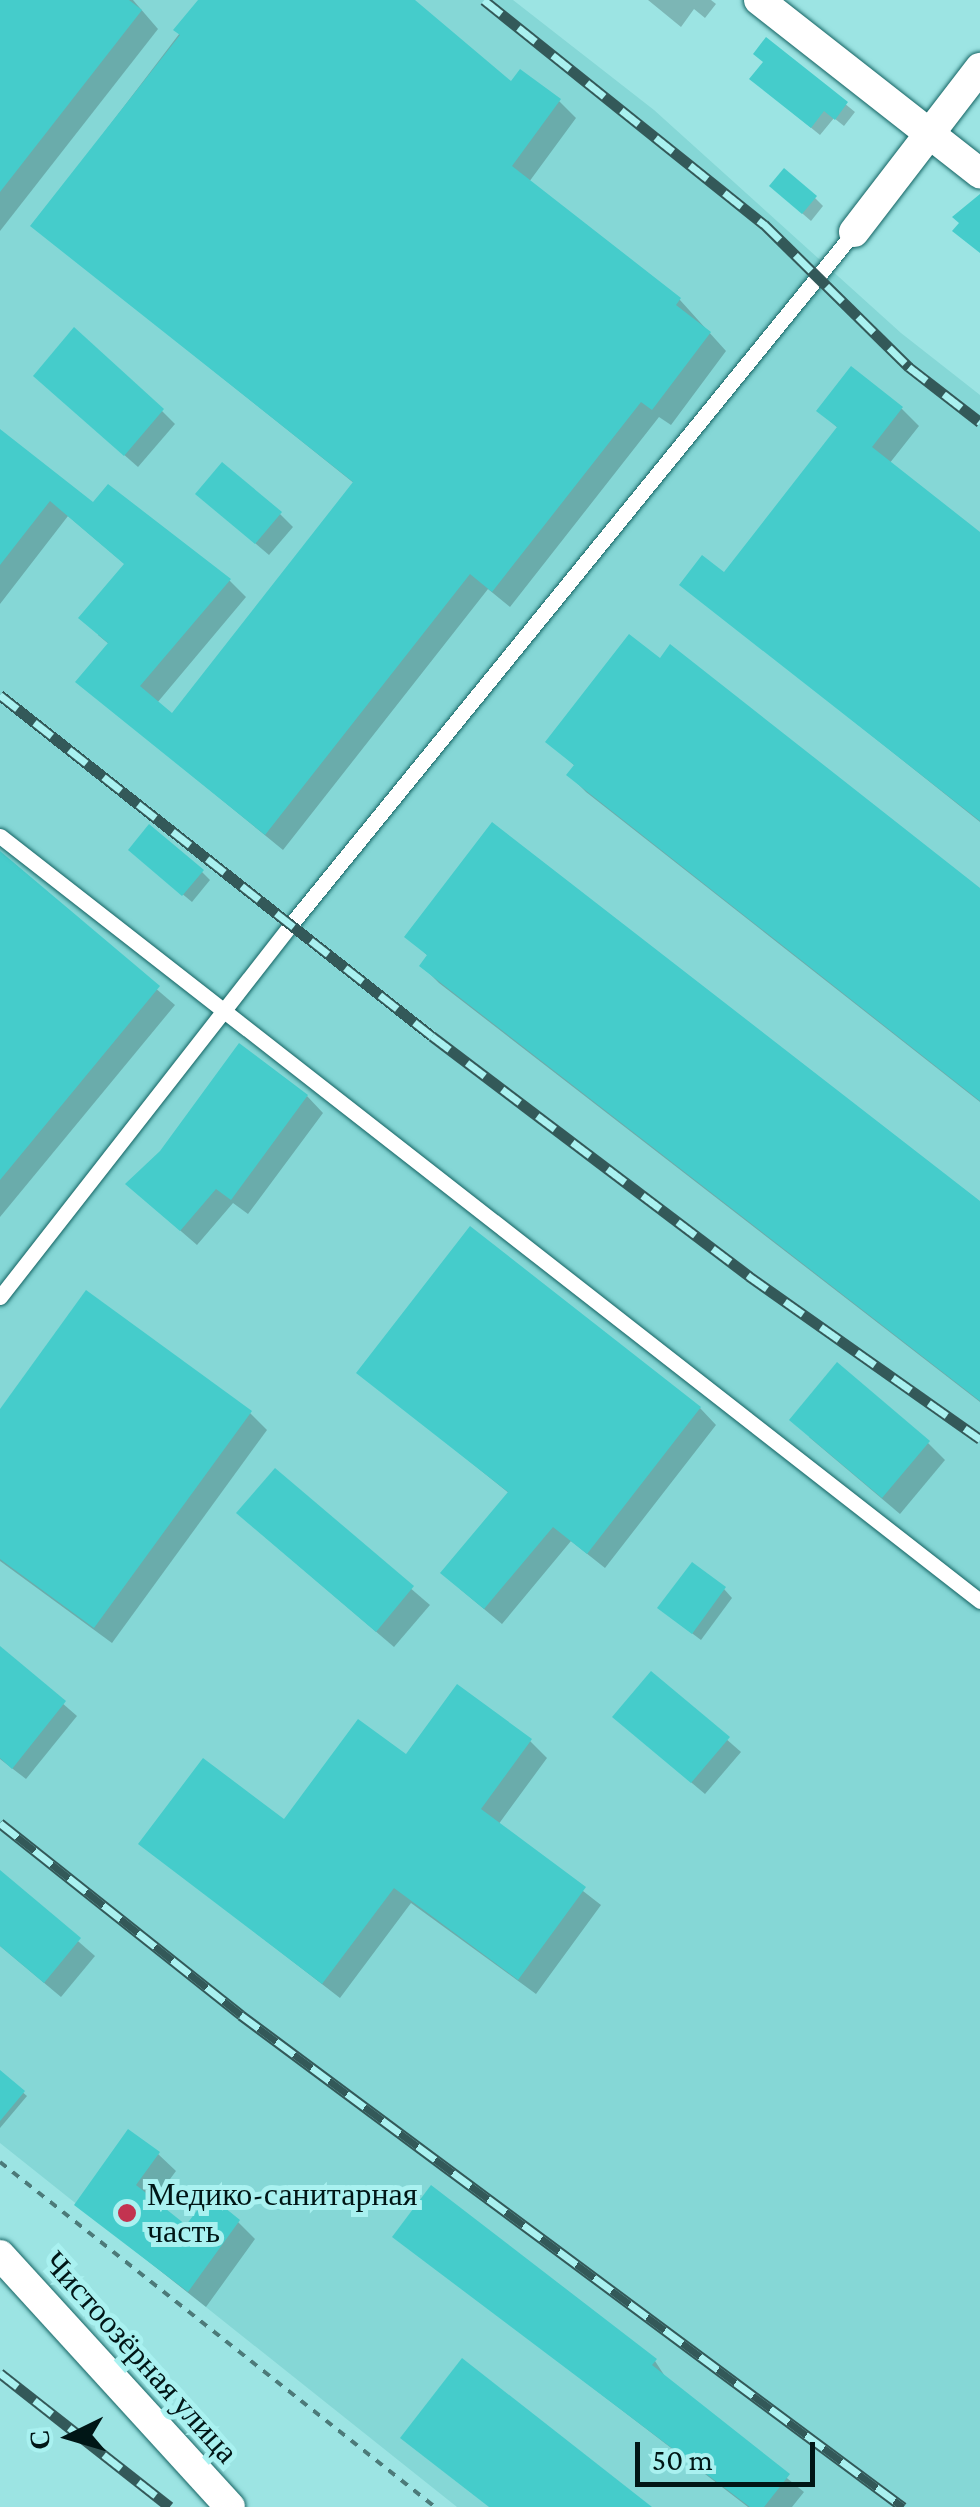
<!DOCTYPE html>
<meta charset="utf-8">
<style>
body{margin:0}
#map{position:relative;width:980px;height:2507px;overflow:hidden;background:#9ce4e3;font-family:"Crimson Pro",serif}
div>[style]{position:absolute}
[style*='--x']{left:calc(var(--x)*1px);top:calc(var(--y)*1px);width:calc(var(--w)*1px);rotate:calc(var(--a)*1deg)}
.built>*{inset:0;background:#85d7d6}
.shadow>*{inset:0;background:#0003}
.building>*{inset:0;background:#45cccb}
.path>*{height:4px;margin-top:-2px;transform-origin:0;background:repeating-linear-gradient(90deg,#4c7a79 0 8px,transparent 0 16px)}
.roads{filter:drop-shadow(0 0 2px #146363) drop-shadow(0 0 2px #146363)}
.lane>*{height:15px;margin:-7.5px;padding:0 7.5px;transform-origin:7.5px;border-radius:7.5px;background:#fff}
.street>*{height:30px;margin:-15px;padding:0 15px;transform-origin:15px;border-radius:15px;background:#fff}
.rail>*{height:11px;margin-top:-5.5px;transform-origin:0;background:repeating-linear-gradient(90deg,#a9f1f0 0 22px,#335959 0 44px);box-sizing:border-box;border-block:2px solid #335959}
.dots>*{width:28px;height:28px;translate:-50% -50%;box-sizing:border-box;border:5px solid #a9f1f0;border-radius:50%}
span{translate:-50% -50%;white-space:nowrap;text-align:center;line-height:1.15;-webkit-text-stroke:10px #a9f1f0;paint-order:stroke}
.poi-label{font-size:32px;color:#001616}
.left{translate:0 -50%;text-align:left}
.street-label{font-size:32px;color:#001616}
.north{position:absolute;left:20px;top:2387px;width:100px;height:100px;-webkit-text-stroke:8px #a9f1f0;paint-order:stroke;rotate:265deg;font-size:28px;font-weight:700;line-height:40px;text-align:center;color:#001616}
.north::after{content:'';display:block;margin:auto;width:35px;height:45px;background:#001616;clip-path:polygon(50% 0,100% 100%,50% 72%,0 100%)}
.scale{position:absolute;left:635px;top:2442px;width:180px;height:45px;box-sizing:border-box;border:5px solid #001616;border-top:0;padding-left:12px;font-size:30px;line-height:35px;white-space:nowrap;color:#001616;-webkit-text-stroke:8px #a9f1f0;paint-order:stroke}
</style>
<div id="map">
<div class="built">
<i style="clip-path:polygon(0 0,513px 0,654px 110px,901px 333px,980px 395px,980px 2507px,457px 2507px,0 2143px)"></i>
</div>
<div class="shadow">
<i style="clip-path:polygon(0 0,133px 0,158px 29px,0 231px)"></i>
<i style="clip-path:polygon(205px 0,411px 0,511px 85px,559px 101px,576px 118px,529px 182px,680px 300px,726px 351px,671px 425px,659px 417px,510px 607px,488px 589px,283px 850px,78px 682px,110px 645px,98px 635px,126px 565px,68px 516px,0 604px,0 432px,93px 505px,229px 580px,246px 597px,157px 703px,173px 716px,355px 484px,33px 226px)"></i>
<i style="clip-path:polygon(648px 0,711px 0,716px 4px,705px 18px,694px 9px,681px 27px)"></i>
<i style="clip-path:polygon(767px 40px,855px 112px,844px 126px,834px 118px,820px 135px,761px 87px)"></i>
<i style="clip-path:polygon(780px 194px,815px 198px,823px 206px,811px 221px)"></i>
<i style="clip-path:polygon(49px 389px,162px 411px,175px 424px,138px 467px)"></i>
<i style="clip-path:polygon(902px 409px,919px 426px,889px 464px,980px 535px,980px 822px,682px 584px,724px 576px,839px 429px,819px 411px)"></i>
<i style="clip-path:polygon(211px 506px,280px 514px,293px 527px,269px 555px)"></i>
<i style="clip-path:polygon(549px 742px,980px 891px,980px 1102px,586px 792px,569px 775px,576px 767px)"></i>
<i style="clip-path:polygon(0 855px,175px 1005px,0 1217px)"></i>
<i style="clip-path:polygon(139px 858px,202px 872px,210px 880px,192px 902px)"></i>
<i style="clip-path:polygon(407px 936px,980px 1204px,980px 1402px,439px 983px,422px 966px,429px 957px)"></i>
<i style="clip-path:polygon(307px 1096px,323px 1113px,248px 1214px,233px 1203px,197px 1245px,145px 1200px)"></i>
<i style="clip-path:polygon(360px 1373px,700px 1408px,716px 1425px,605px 1568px,571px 1541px,502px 1624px,460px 1589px,510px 1494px)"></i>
<i style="clip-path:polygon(0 1413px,250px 1413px,267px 1430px,112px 1643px,0 1561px)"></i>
<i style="clip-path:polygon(809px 1437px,928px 1443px,945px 1460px,900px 1514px)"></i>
<i style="clip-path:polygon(275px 1472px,430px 1605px,394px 1647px,257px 1530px)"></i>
<i style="clip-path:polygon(724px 1589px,732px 1598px,701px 1640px,669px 1616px)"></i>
<i style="clip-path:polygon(0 1649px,77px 1716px,26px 1779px,0 1759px)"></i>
<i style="clip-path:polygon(652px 1674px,741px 1752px,705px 1794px,629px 1730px)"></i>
<i style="clip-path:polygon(530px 1741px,547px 1758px,498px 1825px,601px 1905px,536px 1994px,411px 1903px,340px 1998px,141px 1844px,285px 1823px,407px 1758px)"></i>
<i style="clip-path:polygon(0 1873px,95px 1956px,61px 1997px,0 1946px)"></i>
<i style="clip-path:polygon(0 2073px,27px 2096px,0 2128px)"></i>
<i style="clip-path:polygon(158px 2154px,176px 2171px,153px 2202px,187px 2229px,238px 2222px,255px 2239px,206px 2307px,77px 2205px)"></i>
<i style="clip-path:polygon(395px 2236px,655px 2361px,668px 2381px,804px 2492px,792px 2507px,748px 2507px)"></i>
</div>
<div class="building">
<i style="clip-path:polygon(0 0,129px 0,142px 10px,0 192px)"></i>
<i style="clip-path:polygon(198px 0,415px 0,511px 81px,520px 69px,561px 99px,512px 166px,681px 298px,676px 305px,711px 332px,652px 410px,641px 402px,492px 592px,470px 574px,265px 835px,75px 682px,108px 643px,78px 618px,124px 564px,50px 501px,0 565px,0 429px,93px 502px,108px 484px,231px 579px,140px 686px,172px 713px,353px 482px,30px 226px,180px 35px,173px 30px)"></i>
<i style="clip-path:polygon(766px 37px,848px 102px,835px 120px,824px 111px,811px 128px,749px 79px,763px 62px,753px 54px)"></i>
<i style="clip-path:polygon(784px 168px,817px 196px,802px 214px,769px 186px)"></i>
<i style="clip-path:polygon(980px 194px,980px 253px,952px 231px,959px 223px,952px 217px)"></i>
<i style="clip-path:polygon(74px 327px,164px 409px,124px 456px,33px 376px)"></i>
<i style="clip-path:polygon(851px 366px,903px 407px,872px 447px,980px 532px,980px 821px,679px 585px,702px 555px,724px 572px,837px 427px,816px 411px)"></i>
<i style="clip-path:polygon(222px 462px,282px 512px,255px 544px,195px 494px)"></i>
<i style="clip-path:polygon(629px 634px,660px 658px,670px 644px,980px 888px,980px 1101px,566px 775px,574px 765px,545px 742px)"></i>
<i style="clip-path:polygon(492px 822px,980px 1201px,980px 1401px,419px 966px,427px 955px,404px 937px)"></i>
<i style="clip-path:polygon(149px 824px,204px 870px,182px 896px,128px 850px)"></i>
<i style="clip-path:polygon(0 851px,160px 986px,0 1180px)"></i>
<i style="clip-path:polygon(239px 1043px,308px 1095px,231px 1200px,216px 1189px,180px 1231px,125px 1184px,160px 1151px)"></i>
<i style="clip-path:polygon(470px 1226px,701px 1407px,587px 1554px,553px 1527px,484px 1609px,440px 1573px,508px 1492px,356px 1373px)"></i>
<i style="clip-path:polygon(86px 1290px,252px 1411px,94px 1628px,0 1559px,0 1409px)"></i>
<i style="clip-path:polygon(837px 1362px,930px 1441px,882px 1498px,789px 1420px)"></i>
<i style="clip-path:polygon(275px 1468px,414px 1586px,376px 1632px,236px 1513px)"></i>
<i style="clip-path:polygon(692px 1562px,726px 1587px,692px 1634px,657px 1608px)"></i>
<i style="clip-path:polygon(0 1646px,66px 1701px,12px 1769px,0 1758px)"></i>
<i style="clip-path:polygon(651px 1671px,730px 1737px,691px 1783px,612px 1717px)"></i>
<i style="clip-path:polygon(457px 1684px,532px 1739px,481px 1809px,586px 1887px,518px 1980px,394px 1888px,322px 1984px,138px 1844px,203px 1758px,284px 1819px,358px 1719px,406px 1754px)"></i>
<i style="clip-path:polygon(0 1870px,81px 1938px,44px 1983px,0 1946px)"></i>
<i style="clip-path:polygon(0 2070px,25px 2091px,0 2121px)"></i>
<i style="clip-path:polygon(128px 2129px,160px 2152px,136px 2185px,186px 2225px,209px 2195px,240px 2220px,188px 2292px,74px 2205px)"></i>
<i style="clip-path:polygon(431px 2185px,657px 2359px,652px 2365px,790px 2474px,764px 2507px,750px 2507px,392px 2237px)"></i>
<i style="clip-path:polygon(462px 2358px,652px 2507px,489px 2507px,400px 2438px)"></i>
</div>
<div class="path">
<i style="--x:0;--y:2162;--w:555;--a:38.42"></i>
</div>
<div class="roads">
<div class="lane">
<i style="--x:0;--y:836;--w:1243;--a:37.98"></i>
<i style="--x:0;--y:1297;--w:474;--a:-52"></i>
<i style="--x:292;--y:923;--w:891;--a:-50.88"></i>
</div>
<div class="street">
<i style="--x:759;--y:0;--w:281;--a:38.1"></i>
<i style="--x:854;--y:232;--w:207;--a:-52.5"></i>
<i style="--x:0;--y:2255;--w:341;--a:47.6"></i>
</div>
</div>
<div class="rail">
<i style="--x:484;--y:0;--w:359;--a:38.7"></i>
<i style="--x:764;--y:224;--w:204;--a:44.6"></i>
<i style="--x:909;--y:367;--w:90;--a:37.8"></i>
<i style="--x:0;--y:695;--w:550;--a:38.29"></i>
<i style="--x:432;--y:1036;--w:398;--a:37.1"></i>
<i style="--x:749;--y:1276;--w:283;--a:35.2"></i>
<i style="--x:0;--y:1823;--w:308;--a:38.5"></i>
<i style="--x:241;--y:2015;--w:825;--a:36.62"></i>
<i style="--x:0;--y:2373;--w:216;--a:38.2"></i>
</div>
<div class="dots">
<i style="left:127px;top:2213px;background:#c33350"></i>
</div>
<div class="poi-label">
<span class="left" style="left:147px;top:2213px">Медико-санитарная<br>часть</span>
</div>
<div class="street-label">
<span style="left:141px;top:2357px;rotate:48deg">Чистоозёрная улица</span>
</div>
<div class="north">С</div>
<div class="scale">50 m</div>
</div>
